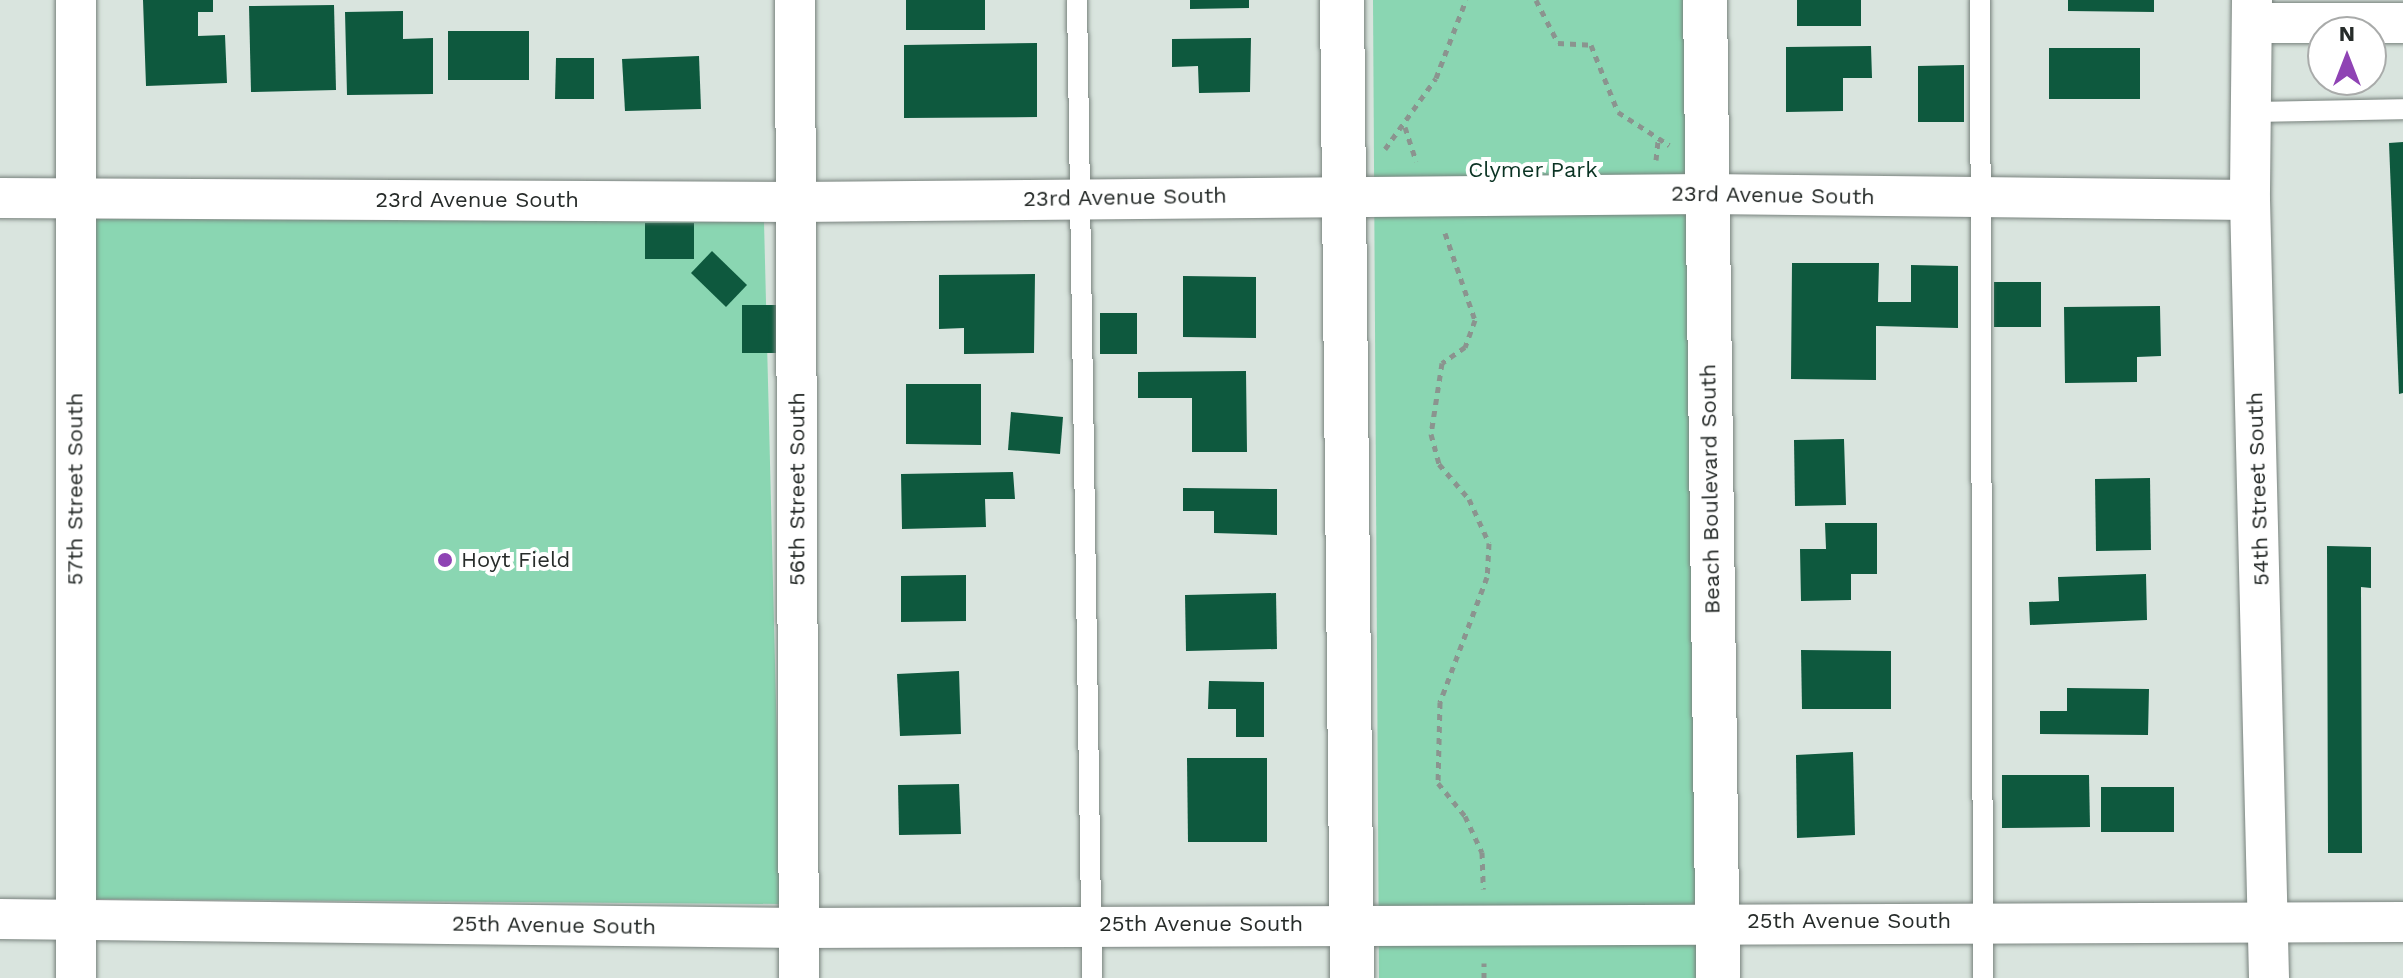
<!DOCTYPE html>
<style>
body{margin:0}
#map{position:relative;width:2403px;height:978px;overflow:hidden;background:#d9e4de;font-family:"Work Sans",sans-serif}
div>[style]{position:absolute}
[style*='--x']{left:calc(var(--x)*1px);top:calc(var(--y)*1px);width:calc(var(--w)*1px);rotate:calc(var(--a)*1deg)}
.green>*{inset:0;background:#8ad6b2}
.building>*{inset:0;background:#0e593e}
.path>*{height:5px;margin-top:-2.5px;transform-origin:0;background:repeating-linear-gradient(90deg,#8b948f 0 6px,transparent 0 12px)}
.roads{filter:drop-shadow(0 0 2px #78827d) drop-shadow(0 0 2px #78827d)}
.lane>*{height:20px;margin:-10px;padding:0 10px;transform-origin:10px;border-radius:10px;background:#fff}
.street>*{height:40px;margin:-20px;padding:0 20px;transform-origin:20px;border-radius:20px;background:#fff}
.secondary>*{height:44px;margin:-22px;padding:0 22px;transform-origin:22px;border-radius:22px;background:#fff}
.dots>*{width:22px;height:22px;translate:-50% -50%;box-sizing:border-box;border:4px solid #fff;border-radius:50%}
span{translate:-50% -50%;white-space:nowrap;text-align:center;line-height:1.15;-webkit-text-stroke:8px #fff;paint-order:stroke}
.park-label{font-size:22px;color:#0a3323}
.street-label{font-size:22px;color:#272c2a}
.poi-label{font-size:22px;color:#272c2a}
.left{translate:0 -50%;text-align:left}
.north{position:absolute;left:2307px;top:16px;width:80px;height:80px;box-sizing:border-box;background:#fff;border:2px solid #a9abaa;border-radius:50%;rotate:0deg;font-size:22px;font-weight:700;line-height:32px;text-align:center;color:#272c2a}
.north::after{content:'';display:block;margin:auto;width:28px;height:36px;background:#8f43b4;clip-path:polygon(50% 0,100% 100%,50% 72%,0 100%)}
</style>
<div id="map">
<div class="green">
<i style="clip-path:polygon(1373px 0,1691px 0,1697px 978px,1379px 978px)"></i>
<i style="clip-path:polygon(94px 219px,764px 222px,781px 904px,93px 899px)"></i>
</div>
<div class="building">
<i style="clip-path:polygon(143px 0,213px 0,213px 12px,198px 12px,198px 36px,225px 35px,227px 83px,146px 86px)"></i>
<i style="clip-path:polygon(906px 0,985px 0,985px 30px,906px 30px)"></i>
<i style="clip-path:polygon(1190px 0,1249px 0,1249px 8px,1190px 9px)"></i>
<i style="clip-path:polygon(1797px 0,1861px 0,1861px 26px,1797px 26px)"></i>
<i style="clip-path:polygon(2068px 0,2154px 0,2154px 12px,2068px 11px)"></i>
<i style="clip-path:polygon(334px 5px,336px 90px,251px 92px,249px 6px)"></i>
<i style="clip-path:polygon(403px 11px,403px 39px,433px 38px,433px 94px,347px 95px,345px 12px)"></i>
<i style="clip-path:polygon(448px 31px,529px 31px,529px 80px,448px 80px)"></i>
<i style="clip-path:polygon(1251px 38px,1250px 92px,1199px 93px,1198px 66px,1172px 67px,1172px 39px)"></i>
<i style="clip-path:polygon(1037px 43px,1037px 117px,904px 118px,904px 45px)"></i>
<i style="clip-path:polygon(1871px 46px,1872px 78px,1843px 78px,1843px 111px,1786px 112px,1786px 47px)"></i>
<i style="clip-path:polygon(2049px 48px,2140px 48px,2140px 99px,2049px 99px)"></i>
<i style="clip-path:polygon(699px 56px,701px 109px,625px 111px,622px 59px)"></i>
<i style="clip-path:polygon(556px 58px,594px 58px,594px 99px,555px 99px)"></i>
<i style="clip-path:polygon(1964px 65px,1964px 122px,1918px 122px,1918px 66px)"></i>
<i style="clip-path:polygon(2403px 142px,2403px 393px,2399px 394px,2389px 143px)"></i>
<i style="clip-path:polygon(645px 223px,694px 223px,694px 259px,645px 259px)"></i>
<i style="clip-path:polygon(712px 251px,747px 285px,726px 307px,691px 273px)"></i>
<i style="clip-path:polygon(1792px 263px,1879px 263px,1878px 302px,1911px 302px,1911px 265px,1958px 266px,1958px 328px,1876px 326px,1876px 380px,1791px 379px)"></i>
<i style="clip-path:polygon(1035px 274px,1034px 353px,964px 354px,964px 328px,939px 329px,939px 275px)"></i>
<i style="clip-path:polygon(1183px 276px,1256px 277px,1256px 338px,1183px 337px)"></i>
<i style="clip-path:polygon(1994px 282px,2041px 282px,2041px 327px,1994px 327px)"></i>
<i style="clip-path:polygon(742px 305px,779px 305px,779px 353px,742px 353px)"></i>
<i style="clip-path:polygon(2160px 306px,2161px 356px,2137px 357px,2137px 382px,2065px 383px,2064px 307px)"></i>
<i style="clip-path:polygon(1100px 313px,1137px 313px,1137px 354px,1100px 354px)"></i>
<i style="clip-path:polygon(1246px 371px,1247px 452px,1192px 452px,1192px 398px,1138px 398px,1138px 372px)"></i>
<i style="clip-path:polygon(906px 384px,981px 384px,981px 445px,906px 444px)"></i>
<i style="clip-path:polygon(1011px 412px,1063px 417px,1060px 454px,1008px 450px)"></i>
<i style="clip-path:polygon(1844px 439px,1846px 505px,1795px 506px,1794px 440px)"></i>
<i style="clip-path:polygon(1013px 472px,1015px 499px,985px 499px,986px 527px,902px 529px,901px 474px)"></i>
<i style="clip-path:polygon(2150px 478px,2151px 550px,2096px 551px,2095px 479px)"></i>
<i style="clip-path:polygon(1183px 488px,1277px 489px,1277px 535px,1214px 533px,1214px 511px,1183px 511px)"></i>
<i style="clip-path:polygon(1825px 523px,1877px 523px,1877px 574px,1851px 574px,1851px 600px,1801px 601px,1800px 549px,1826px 549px)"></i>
<i style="clip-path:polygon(2327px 546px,2371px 547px,2371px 588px,2361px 587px,2362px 853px,2328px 853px)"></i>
<i style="clip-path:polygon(2146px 574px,2147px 620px,2030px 625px,2029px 602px,2059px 601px,2058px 577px)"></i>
<i style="clip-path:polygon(966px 575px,966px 621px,901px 622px,901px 576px)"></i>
<i style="clip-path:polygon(1276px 593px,1277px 649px,1186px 651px,1185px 595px)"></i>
<i style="clip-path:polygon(1801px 650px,1891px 651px,1891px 709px,1802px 709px)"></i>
<i style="clip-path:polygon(959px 671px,961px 734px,900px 736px,897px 674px)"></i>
<i style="clip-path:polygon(1209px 681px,1264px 682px,1264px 737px,1236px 737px,1236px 709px,1208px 709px)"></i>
<i style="clip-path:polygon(2067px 688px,2149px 689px,2148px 735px,2040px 734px,2040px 711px,2067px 711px)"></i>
<i style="clip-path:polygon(1853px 752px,1855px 835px,1797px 838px,1796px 755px)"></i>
<i style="clip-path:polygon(1187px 758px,1267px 758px,1267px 842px,1188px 842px)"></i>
<i style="clip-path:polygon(2002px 775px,2089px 775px,2090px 827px,2002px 828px)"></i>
<i style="clip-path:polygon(959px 784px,961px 834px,899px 835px,898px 785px)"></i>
<i style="clip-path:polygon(2101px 787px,2174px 787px,2174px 832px,2101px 832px)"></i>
</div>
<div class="path">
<i style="--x:1536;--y:0;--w:48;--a:62.9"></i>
<i style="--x:1558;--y:43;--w:33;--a:3"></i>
<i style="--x:1591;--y:45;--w:72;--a:68.1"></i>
<i style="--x:1618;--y:112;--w:61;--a:32.9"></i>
<i style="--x:1405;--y:127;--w:36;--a:72"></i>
<i style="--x:1385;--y:149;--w:87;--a:-54.3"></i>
<i style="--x:1436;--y:78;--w:84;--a:-69"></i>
<i style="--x:1656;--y:160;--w:19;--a:-84"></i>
<i style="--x:1445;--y:233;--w:92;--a:71"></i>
<i style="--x:1475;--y:320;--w:29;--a:110"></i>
<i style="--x:1465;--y:347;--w:28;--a:145"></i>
<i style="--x:1442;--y:363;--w:72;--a:98.8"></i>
<i style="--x:1431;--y:434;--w:31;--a:75"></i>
<i style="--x:1439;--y:464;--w:46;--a:49.4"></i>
<i style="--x:1469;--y:499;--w:48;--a:65.6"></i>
<i style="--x:1489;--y:543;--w:34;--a:93"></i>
<i style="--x:1487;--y:577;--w:134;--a:110.6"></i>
<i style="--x:1440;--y:702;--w:81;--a:91.4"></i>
<i style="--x:1438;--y:783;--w:43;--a:50.7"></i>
<i style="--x:1465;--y:816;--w:40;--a:65"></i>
<i style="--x:1482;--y:852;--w:37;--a:88"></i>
<i style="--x:1484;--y:978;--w:15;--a:-90"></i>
</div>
<div class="roads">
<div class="lane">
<i style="--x:1077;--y:0;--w:978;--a:89.12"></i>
<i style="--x:1980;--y:0;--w:978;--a:89.82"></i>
<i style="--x:2251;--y:112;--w:152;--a:-1.1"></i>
</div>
<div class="street">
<i style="--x:795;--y:0;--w:978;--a:89.77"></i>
<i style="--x:2252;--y:0;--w:200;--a:90.6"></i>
<i style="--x:2250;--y:200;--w:778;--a:88.6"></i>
<i style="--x:2253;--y:23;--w:150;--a:0"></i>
<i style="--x:0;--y:198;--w:796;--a:0.29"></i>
<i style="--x:796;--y:202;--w:909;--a:-0.5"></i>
<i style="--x:1705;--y:194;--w:545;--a:0.63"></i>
<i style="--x:0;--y:919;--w:799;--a:0.65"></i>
<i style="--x:799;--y:928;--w:1604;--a:-0.21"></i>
<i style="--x:76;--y:978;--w:978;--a:-90"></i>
</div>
<div class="secondary">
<i style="--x:1342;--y:0;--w:978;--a:89.41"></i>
<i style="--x:1705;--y:0;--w:978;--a:89.24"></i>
</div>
</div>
<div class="dots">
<i style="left:445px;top:560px;background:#8f43b4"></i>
</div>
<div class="park-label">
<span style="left:1533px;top:170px">Clymer Park</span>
</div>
<div class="street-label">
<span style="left:1773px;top:195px;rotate:1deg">23rd Avenue South</span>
<span style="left:1125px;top:197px;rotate:-1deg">23rd Avenue South</span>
<span style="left:477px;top:200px">23rd Avenue South</span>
<span style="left:75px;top:489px;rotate:-90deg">57th Street South</span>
<span style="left:797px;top:489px;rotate:-90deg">56th Street South</span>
<span style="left:1710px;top:489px;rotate:-91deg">Beach Boulevard South</span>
<span style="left:2258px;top:489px;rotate:-92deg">54th Street South</span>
<span style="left:1849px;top:921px">25th Avenue South</span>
<span style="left:1201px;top:924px">25th Avenue South</span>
<span style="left:554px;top:925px;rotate:1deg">25th Avenue South</span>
</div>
<div class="poi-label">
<span class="left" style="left:461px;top:560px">Hoyt Field</span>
</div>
<div class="north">N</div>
</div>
